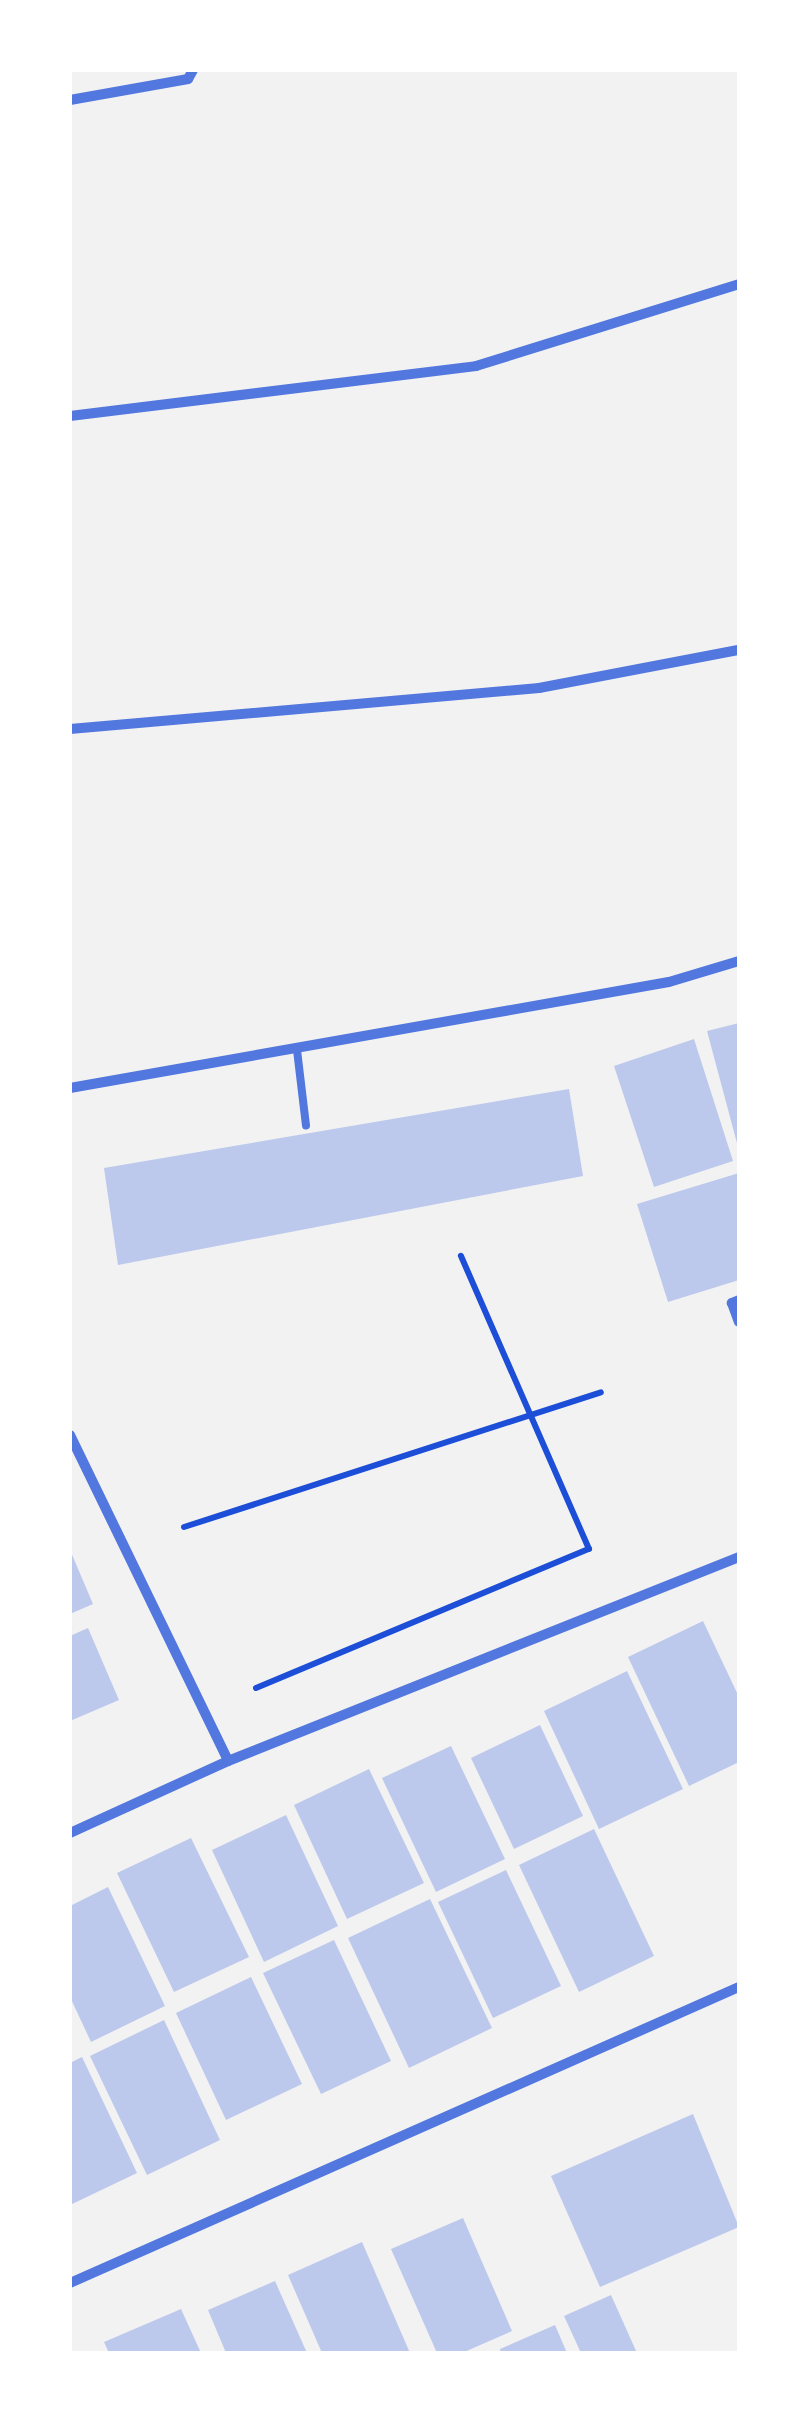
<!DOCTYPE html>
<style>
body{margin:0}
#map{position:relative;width:809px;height:2423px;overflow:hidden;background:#f2f2f2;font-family:"Roboto Condensed",sans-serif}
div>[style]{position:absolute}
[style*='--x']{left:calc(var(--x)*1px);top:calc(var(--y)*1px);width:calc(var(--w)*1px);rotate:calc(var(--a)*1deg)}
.building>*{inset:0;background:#bdc9ec}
.path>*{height:6px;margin:-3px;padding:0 3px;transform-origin:3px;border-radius:3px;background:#1d4ed8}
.service>*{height:8px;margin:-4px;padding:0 4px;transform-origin:4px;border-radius:4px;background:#5277de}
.minor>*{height:10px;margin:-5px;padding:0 5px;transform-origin:5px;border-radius:5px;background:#5277de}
span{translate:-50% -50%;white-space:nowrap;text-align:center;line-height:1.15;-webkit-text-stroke:9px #fff;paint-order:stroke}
.frame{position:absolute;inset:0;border:72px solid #fff;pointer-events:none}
</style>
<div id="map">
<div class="building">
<i style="clip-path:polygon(739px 1023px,739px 1147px,738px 1147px,707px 1031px)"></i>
<i style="clip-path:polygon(694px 1039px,733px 1161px,654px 1187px,614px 1066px)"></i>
<i style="clip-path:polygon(569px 1089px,583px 1176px,118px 1265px,104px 1168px)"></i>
<i style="clip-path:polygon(739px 1173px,739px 1280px,668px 1302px,637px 1204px)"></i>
<i style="clip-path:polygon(70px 1550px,93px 1604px,70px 1614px)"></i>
<i style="clip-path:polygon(703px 1621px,739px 1697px,739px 1762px,689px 1786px,628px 1657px)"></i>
<i style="clip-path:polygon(88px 1628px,119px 1700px,70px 1721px,70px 1636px)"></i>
<i style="clip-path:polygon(627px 1671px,683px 1789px,599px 1829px,544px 1711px)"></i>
<i style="clip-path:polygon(540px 1725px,583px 1816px,514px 1849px,471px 1758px)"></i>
<i style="clip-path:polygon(451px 1746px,505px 1859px,436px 1892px,382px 1778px)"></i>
<i style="clip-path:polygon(369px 1769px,424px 1883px,347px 1919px,294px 1805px)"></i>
<i style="clip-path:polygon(286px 1815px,338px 1926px,264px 1962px,212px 1850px)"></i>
<i style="clip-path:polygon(594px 1829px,654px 1956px,579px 1992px,519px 1865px)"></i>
<i style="clip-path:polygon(191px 1838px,249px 1957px,174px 1992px,117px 1873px)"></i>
<i style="clip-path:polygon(506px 1870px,561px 1986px,493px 2018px,438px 1902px)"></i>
<i style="clip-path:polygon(108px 1887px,165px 2006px,91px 2042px,70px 1997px,70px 1906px)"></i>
<i style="clip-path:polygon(430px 1899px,492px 2028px,409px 2068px,348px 1938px)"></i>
<i style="clip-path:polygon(334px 1940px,391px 2061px,321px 2094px,263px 1973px)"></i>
<i style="clip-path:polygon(251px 1977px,302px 2084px,226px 2120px,176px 2013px)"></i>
<i style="clip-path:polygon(164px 2020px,220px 2140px,147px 2175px,90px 2056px)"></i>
<i style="clip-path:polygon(82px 2057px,137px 2173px,70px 2205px,70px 2063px)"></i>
<i style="clip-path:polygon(693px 2114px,739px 2227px,600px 2287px,551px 2176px)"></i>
<i style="clip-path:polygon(463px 2218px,512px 2331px,462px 2353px,437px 2353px,391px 2249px)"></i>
<i style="clip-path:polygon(362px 2242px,410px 2353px,322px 2353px,288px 2275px)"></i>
<i style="clip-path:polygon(275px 2281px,307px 2353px,226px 2353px,208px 2310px)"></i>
<i style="clip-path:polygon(611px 2295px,637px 2353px,581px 2353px,564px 2316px)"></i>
<i style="clip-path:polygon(181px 2309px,201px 2353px,109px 2353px,104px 2342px)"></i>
<i style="clip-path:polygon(555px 2325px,567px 2353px,501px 2353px,500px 2349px)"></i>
</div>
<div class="path">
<i style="--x:184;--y:1527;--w:438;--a:-17.9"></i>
<i style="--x:256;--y:1688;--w:361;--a:-22.7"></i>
<i style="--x:589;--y:1549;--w:320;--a:-113.6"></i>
</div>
<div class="service">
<i style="--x:297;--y:1050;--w:76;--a:83.2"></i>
</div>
<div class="minor">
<i style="--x:70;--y:100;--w:120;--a:-10.1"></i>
<i style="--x:188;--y:79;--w:10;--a:-61"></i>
<i style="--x:70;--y:416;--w:409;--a:-7"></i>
<i style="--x:476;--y:366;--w:275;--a:-17.3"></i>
<i style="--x:70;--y:729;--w:471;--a:-5"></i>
<i style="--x:539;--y:688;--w:204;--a:-10.8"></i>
<i style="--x:70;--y:1088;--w:608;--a:-10.04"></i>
<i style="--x:669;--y:982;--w:73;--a:-16.7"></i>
<i style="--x:739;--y:1300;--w:8;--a:157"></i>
<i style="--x:732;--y:1303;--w:20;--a:70"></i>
<i style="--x:70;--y:1435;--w:362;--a:64.1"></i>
<i style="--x:70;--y:1833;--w:174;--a:-24.5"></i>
<i style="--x:228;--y:1761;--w:550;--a:-21.76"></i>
<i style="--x:70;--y:2283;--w:732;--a:-23.87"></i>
</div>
<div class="frame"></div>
</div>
